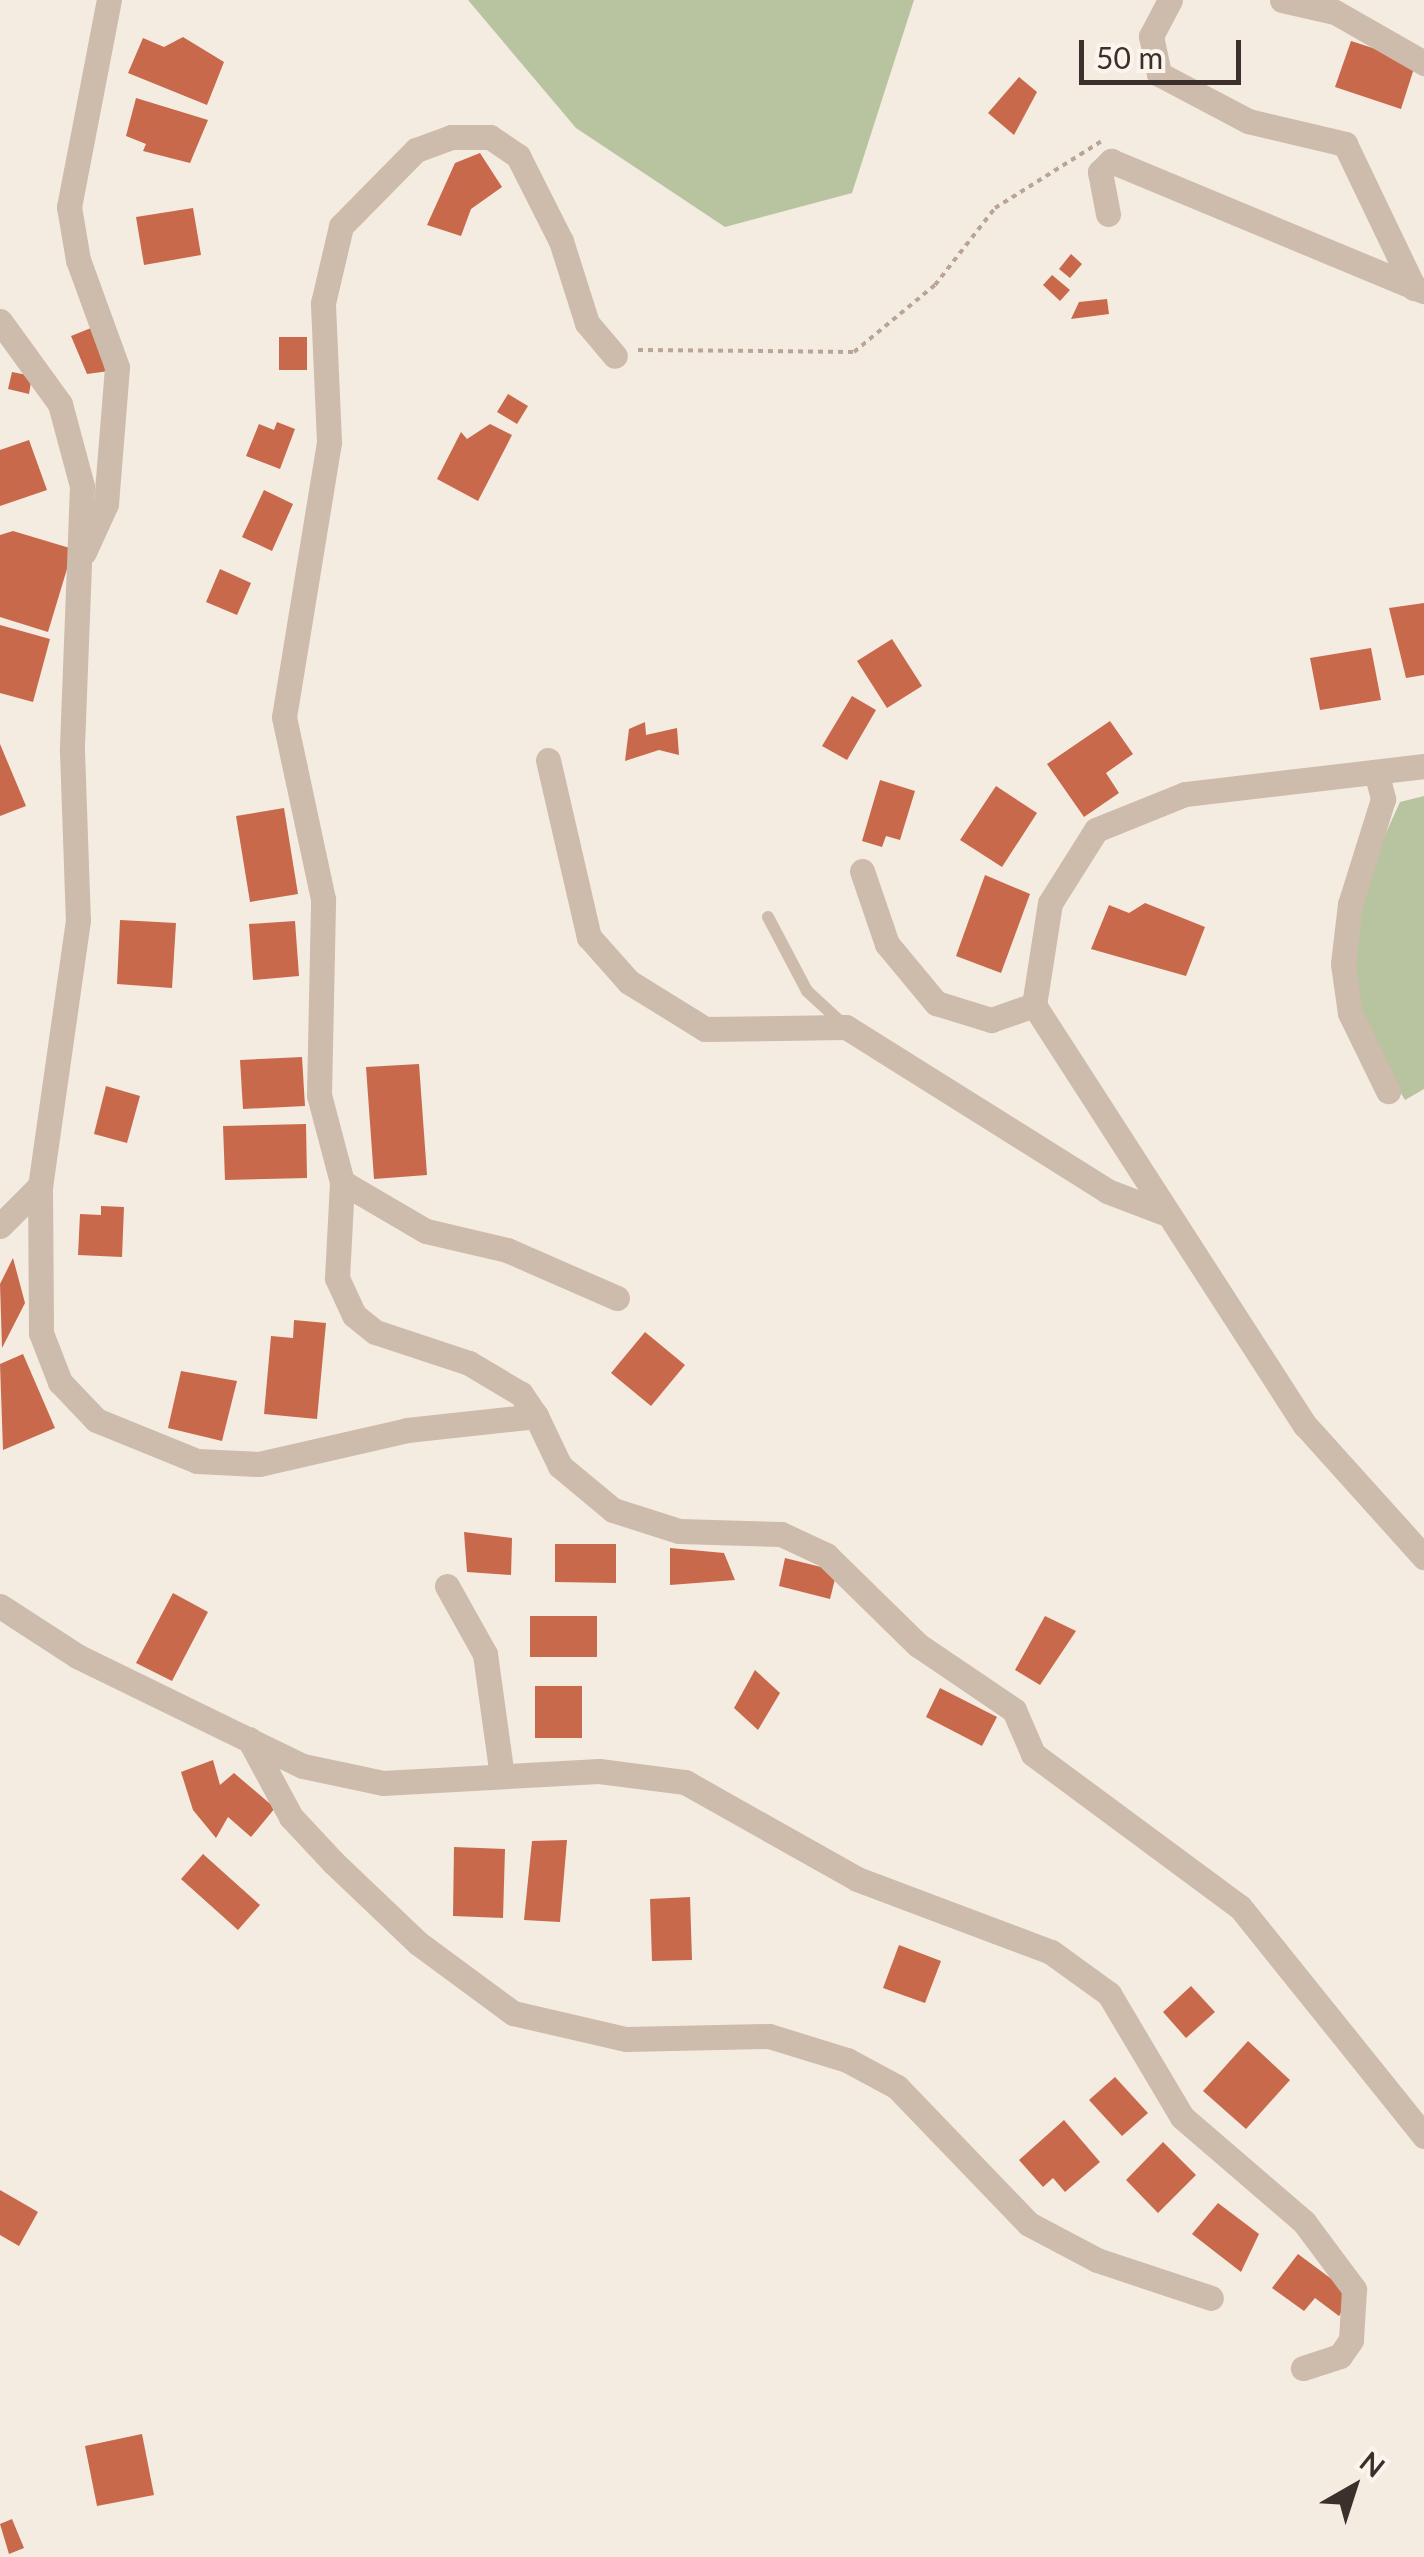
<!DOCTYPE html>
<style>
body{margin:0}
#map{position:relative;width:1424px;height:2557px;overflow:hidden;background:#f4ebe1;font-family:Lato,sans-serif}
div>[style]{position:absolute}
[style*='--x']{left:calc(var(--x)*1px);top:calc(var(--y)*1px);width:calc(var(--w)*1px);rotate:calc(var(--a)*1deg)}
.green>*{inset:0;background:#b8c4a0}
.building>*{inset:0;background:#c8694b}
.path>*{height:4px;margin-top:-2px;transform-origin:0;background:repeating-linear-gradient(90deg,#b9a596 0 5px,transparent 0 10px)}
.lane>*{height:12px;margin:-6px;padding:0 6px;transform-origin:6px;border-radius:6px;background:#cdbbac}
.street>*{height:25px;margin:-12.5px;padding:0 12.5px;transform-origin:12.5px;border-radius:12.5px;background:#cdbbac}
span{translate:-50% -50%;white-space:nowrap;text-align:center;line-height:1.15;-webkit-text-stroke:9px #fbf5ee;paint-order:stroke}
.north{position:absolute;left:1304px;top:2437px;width:100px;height:100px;-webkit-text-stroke:8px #fbf5ee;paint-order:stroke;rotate:39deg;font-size:28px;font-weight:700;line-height:40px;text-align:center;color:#3b302b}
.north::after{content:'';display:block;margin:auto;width:35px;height:45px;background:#3b302b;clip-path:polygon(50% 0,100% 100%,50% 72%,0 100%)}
.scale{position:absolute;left:1079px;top:40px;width:162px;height:45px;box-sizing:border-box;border:5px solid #3b302b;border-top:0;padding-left:12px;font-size:30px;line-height:35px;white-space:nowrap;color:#3b302b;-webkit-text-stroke:8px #fbf5ee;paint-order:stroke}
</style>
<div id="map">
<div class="green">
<i style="clip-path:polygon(468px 0,914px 0,852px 193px,725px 227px,576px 128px)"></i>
<i style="clip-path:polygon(1424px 796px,1424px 1089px,1405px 1100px,1359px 1022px,1349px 978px,1361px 888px,1400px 802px)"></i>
</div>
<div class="building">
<i style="clip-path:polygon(183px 37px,224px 62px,207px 105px,128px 73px,143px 38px,164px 47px)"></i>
<i style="clip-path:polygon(1351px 41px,1416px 62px,1401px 109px,1335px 87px)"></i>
<i style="clip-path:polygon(1019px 77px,1037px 92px,1014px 135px,988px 113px)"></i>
<i style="clip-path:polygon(136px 98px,208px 120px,190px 163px,143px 151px,146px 144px,126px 136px)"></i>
<i style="clip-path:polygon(480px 153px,502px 187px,471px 209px,461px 236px,427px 225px,455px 163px)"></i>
<i style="clip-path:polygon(193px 208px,201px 255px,144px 265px,136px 217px)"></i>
<i style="clip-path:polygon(1071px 254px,1082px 264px,1070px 278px,1059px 269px)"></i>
<i style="clip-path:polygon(1052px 275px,1070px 290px,1060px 301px,1043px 285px)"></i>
<i style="clip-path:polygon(1107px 299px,1109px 314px,1071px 319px,1079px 302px)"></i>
<i style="clip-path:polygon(91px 328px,109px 371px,87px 374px,71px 336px)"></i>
<i style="clip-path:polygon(279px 337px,307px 337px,307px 370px,279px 370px)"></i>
<i style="clip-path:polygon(12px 372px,32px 376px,29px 394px,8px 389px)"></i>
<i style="clip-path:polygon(508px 394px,528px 406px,517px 424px,497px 412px)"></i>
<i style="clip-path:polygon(277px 422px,295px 429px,280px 469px,246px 456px,259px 424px,274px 430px)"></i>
<i style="clip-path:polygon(490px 424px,512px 435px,478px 501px,437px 479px,461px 432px,467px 439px)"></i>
<i style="clip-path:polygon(29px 440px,47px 490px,0 506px,0 450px)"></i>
<i style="clip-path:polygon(264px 490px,293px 504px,272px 551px,242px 537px)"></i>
<i style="clip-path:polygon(13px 531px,73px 549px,48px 632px,0 617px,0 535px)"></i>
<i style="clip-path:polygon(220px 569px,251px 583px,237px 615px,206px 602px)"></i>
<i style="clip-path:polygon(1424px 603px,1424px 675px,1406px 678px,1389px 608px)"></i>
<i style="clip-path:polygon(0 625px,50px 639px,33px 702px,0 693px)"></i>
<i style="clip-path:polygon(892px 639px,922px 686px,887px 708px,857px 661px)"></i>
<i style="clip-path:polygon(1371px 648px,1381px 700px,1320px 710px,1310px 658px)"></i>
<i style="clip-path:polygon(852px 696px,876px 710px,847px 760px,822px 746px)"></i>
<i style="clip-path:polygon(1110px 721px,1133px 754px,1106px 773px,1119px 793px,1084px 817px,1047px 764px)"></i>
<i style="clip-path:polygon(645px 722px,646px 735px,677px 728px,679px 755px,659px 750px,625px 761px,629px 729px)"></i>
<i style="clip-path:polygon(0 744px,26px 806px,0 816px)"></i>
<i style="clip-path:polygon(880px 780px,915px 791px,900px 840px,886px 836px,882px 847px,862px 841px)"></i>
<i style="clip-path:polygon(996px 786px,1037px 813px,1002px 867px,960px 840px)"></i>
<i style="clip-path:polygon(284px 808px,298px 894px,250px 902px,236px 816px)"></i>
<i style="clip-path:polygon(985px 875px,1030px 894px,1001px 973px,956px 956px)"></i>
<i style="clip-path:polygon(1145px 903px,1205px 927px,1186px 976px,1091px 949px,1109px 905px,1129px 913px)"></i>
<i style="clip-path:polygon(120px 920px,176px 923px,172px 988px,117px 984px)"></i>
<i style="clip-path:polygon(295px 921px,299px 976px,253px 980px,249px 924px)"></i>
<i style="clip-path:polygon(302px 1057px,305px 1106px,243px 1109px,240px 1060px)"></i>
<i style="clip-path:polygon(419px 1064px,427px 1175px,374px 1179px,366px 1067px)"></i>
<i style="clip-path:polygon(106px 1086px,140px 1096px,127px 1143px,94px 1134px)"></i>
<i style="clip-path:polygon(306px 1124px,307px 1178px,225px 1180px,223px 1126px)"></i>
<i style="clip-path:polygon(101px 1206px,124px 1207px,122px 1257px,78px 1255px,80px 1214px,101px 1215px)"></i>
<i style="clip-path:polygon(13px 1258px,25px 1303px,2px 1348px,0 1284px)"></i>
<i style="clip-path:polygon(294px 1320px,326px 1323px,317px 1419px,264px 1414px,271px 1336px,293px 1338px)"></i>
<i style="clip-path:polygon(645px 1332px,685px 1365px,651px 1406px,611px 1373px)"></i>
<i style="clip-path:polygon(23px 1354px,55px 1428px,3px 1450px,0 1364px)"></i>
<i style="clip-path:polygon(181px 1371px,237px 1381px,222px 1441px,168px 1428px)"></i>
<i style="clip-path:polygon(464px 1532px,512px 1538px,511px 1575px,467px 1572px)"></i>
<i style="clip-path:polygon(555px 1544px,616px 1544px,616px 1583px,555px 1582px)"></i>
<i style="clip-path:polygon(670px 1548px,724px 1553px,735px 1580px,670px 1585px)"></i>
<i style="clip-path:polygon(785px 1558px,837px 1571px,830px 1599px,779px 1586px)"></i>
<i style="clip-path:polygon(173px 1593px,208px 1612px,172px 1681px,136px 1663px)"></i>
<i style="clip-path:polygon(530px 1616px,597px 1616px,597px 1657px,530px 1657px)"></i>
<i style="clip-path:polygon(1045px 1616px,1076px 1631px,1040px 1685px,1015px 1670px)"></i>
<i style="clip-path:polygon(755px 1670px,780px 1693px,758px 1730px,734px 1708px)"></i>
<i style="clip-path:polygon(535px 1686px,582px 1686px,582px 1738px,535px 1738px)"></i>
<i style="clip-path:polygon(940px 1688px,997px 1717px,982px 1746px,926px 1717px)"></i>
<i style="clip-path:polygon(213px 1760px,220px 1785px,234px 1773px,275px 1808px,251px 1837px,228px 1817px,216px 1838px,193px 1810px,181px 1772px)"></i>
<i style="clip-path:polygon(567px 1840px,560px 1922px,524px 1920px,532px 1841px)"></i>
<i style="clip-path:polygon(454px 1847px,505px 1849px,503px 1918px,453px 1916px)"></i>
<i style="clip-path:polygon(203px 1854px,260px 1905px,238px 1930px,181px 1879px)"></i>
<i style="clip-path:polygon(690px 1897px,692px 1960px,652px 1961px,650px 1899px)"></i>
<i style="clip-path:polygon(899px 1945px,941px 1961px,925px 2003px,883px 1988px)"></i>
<i style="clip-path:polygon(1191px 1986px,1215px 2012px,1186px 2038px,1163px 2012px)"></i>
<i style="clip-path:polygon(1248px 2041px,1290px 2080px,1246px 2129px,1203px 2091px)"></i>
<i style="clip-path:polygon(1115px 2077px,1148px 2113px,1122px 2136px,1089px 2100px)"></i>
<i style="clip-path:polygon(1064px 2120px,1100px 2162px,1065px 2192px,1053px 2178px,1043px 2187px,1019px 2160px)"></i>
<i style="clip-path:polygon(1163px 2142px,1196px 2175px,1158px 2213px,1126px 2180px)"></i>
<i style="clip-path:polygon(0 2190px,38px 2212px,19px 2246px,0 2235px)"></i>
<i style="clip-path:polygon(1218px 2203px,1259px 2234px,1241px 2272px,1192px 2234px)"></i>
<i style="clip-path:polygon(1298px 2254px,1353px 2295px,1339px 2316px,1315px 2298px,1304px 2311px,1272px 2288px)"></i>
<i style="clip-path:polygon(142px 2434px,154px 2495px,97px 2506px,85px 2446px)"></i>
<i style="clip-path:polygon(12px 2519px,24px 2548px,9px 2554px,0 2524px)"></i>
</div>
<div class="path">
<i style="--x:638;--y:350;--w:216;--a:0.5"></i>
<i style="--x:854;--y:352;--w:105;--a:-39.6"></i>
<i style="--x:935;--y:285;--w:98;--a:-52.1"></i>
<i style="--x:995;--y:208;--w:126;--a:-32.1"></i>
</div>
<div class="lane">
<i style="--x:768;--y:917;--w:84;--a:62.2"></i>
<i style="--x:807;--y:991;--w:50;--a:42.6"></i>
</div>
<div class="street">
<i style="--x:1170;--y:0;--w:41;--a:117.8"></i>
<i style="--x:1151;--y:36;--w:39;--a:78"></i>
<i style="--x:1159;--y:74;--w:101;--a:27.8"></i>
<i style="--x:1248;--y:121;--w:100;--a:13.3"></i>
<i style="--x:1345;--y:144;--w:160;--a:64.4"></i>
<i style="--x:1282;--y:0;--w:54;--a:12.8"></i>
<i style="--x:1335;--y:12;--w:103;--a:29.8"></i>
<i style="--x:1108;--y:214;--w:43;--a:-100.8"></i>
<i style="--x:1100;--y:172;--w:16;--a:-45"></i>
<i style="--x:1111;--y:161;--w:339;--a:22.6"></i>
<i style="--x:0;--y:321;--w:102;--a:54.1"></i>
<i style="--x:60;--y:404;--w:85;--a:75"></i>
<i style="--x:82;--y:486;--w:265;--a:92.2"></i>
<i style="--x:72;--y:751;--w:169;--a:88"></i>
<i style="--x:78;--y:920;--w:269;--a:98.1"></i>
<i style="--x:40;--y:1186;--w:147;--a:89.6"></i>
<i style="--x:41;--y:1333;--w:53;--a:68.8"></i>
<i style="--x:60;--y:1382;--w:52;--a:46.5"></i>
<i style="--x:96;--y:1420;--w:109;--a:22.1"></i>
<i style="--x:197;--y:1461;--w:62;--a:2.8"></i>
<i style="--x:259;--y:1464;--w:152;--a:-12.9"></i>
<i style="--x:407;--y:1430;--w:130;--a:-6.2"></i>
<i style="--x:536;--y:1416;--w:27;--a:-124"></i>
<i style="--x:521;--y:1394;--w:61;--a:-149.2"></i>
<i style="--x:469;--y:1363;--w:99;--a:-161.7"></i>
<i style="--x:375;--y:1332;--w:27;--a:-141"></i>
<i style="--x:354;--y:1315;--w:41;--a:-114.7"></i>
<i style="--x:337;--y:1278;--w:96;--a:-87"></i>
<i style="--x:342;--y:1182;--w:90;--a:-104.8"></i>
<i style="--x:319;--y:1095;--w:196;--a:-88.8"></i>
<i style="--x:323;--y:899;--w:186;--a:-102.1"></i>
<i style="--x:284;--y:717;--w:279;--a:-80.7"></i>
<i style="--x:329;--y:442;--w:139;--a:-92.5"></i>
<i style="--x:323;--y:303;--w:79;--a:-76.8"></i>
<i style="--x:341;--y:226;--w:107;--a:-45.4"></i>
<i style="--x:416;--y:150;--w:37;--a:-20"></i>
<i style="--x:451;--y:137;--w:39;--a:0"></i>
<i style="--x:490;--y:137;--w:34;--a:34"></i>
<i style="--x:518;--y:156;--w:95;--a:63.2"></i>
<i style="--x:561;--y:241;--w:86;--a:72.4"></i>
<i style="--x:587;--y:323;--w:43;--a:49.7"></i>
<i style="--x:84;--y:552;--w:53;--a:-65.4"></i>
<i style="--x:106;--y:504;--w:137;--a:-85.4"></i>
<i style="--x:117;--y:367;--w:114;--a:-110"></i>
<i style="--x:78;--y:260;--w:54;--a:-99.6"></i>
<i style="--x:69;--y:207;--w:211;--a:-79.1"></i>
<i style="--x:548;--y:760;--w:182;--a:77"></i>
<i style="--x:589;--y:937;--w:60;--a:48.4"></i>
<i style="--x:629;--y:982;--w:89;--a:31.7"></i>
<i style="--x:705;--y:1029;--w:141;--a:-0.8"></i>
<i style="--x:846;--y:1027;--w:308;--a:32.1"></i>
<i style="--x:1107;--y:1191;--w:59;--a:20.9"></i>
<i style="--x:1424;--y:766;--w:241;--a:173.3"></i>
<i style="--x:1185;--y:794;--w:96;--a:158"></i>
<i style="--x:1096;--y:830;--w:86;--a:122.2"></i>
<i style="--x:1050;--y:903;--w:103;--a:98.9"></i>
<i style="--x:1034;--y:1005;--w:500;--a:57.2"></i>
<i style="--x:1305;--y:1425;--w:178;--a:48"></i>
<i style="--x:1376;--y:772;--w:28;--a:75"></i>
<i style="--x:1383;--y:799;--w:110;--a:107.4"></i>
<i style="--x:1350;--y:904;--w:60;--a:96.7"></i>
<i style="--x:1343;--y:964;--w:49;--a:81.9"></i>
<i style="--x:1350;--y:1013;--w:87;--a:64"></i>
<i style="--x:862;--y:871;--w:77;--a:71.1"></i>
<i style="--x:887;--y:944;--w:77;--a:50.3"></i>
<i style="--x:936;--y:1003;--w:58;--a:17.2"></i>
<i style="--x:991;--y:1020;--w:46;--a:-19.2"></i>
<i style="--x:342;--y:1182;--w:97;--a:30.3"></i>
<i style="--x:426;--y:1231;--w:83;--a:13.2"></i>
<i style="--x:507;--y:1250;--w:120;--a:23.6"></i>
<i style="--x:0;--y:1226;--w:57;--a:-45"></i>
<i style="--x:536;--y:1416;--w:55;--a:64.4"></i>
<i style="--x:560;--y:1466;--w:69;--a:39.7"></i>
<i style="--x:613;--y:1510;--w:69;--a:17.7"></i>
<i style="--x:679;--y:1531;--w:102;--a:1.7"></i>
<i style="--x:781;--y:1534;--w:50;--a:25"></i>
<i style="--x:826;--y:1555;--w:129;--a:44.4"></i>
<i style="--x:918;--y:1645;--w:116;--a:34.1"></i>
<i style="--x:1014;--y:1710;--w:48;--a:66.6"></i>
<i style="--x:1033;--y:1754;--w:257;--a:36.5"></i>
<i style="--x:1240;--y:1907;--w:294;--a:51.2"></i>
<i style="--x:447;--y:1586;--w:78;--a:60.8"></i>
<i style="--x:485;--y:1654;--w:123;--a:82.1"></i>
<i style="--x:0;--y:1606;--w:92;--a:33"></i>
<i style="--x:77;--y:1656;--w:251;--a:26"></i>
<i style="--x:303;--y:1766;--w:82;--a:12"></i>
<i style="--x:383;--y:1783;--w:216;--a:-3.2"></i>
<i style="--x:599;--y:1771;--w:87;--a:7.3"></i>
<i style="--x:685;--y:1782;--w:197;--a:29.4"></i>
<i style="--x:857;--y:1879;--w:207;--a:20.6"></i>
<i style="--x:1051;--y:1952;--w:72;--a:35.9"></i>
<i style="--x:1109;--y:1994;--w:143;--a:59.3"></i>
<i style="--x:1182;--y:2117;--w:161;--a:40.7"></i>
<i style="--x:1304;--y:2222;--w:84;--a:53.3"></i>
<i style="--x:1354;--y:2289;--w:51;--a:93.4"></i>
<i style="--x:1351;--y:2340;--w:19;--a:125"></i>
<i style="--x:1340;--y:2356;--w:39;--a:162"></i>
<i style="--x:249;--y:1739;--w:89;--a:61.7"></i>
<i style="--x:291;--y:1817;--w:62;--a:47"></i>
<i style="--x:333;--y:1862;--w:117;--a:43.6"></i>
<i style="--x:418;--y:1943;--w:118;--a:36.4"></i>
<i style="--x:513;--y:2013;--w:116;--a:13"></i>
<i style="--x:626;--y:2039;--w:143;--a:-1.2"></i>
<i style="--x:769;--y:2036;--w:82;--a:17.1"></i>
<i style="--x:847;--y:2060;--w:57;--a:28.4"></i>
<i style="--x:897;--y:2087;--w:190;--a:46.1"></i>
<i style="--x:1029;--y:2224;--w:77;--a:27.9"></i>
<i style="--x:1097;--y:2260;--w:120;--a:18.4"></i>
</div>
<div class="north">N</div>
<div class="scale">50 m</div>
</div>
